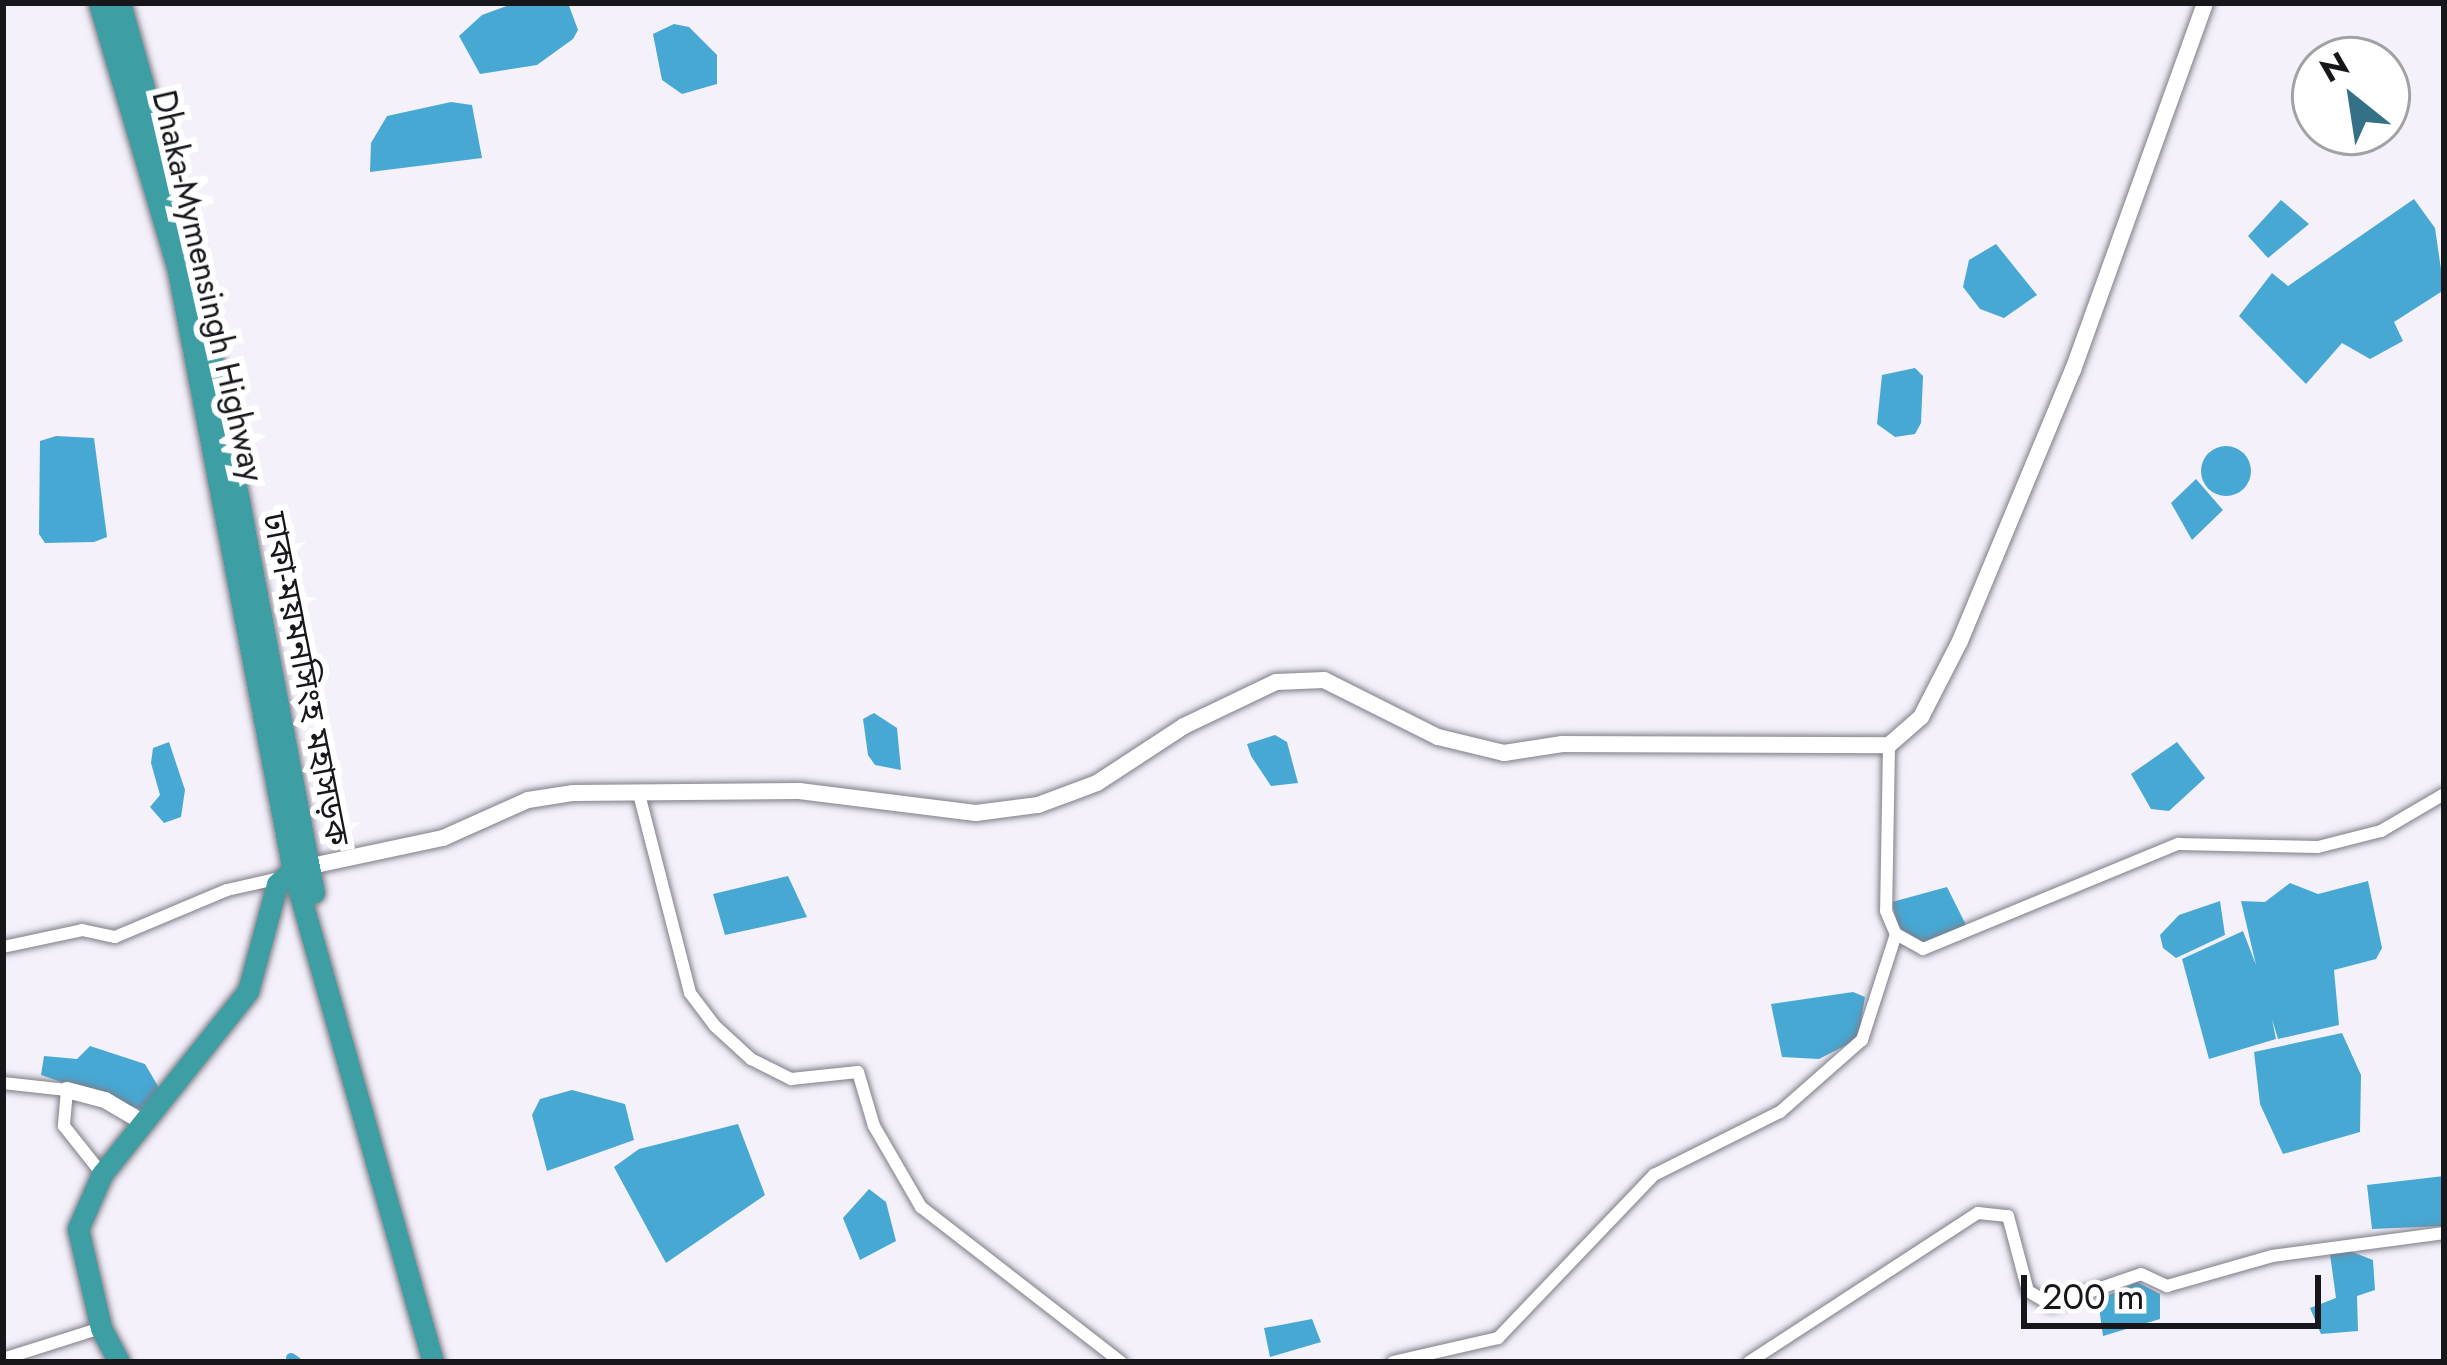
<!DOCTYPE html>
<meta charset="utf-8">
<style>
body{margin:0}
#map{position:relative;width:2447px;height:1365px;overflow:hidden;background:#f4f1fb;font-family:Jost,"Noto Sans Bengali",sans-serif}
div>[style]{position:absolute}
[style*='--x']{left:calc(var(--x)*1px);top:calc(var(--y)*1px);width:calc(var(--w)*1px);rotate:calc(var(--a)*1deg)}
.water>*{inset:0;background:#47a8d3}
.round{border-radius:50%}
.canal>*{height:10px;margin:-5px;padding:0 5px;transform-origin:5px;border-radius:5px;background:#47a8d3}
.roads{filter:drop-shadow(0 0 3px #7f7d86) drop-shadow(0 0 3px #7f7d86)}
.street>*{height:12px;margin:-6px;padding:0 6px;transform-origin:6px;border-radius:6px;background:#fff}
.secondary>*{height:16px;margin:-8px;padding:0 8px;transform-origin:8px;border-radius:8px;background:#fff}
.highway>*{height:21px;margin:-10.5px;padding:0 10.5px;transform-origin:10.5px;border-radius:10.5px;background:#3d9fa3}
span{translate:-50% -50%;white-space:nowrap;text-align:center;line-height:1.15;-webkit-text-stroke:12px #fff;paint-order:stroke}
.street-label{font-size:33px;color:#17161a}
.frame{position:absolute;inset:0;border:6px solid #17161a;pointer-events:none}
.north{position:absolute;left:2291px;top:36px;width:120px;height:120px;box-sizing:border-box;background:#fff;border:3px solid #a2a2a3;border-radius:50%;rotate:330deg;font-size:33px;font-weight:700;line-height:48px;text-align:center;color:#17161a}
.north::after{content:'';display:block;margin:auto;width:42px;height:54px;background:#347187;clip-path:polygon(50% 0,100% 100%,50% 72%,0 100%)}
.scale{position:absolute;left:2021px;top:1275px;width:300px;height:54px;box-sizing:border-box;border:6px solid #17161a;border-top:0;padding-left:15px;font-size:36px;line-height:42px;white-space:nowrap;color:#17161a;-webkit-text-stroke:9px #fff;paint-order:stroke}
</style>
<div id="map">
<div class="water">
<i style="clip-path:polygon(515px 3px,568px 3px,578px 30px,573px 39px,537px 65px,480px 74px,459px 36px,482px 15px)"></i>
<i style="clip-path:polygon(674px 24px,689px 27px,717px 55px,717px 84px,682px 94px,662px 80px,653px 34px)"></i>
<i style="clip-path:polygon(451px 102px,472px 105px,482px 158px,370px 172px,371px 143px,387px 116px)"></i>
<i style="clip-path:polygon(2414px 199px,2435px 228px,2444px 290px,2394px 322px,2403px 341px,2370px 359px,2342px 343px,2306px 384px,2239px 316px,2272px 273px,2288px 286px)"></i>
<i style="clip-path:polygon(2281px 200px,2309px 224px,2268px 258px,2248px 236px)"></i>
<i style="clip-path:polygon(1996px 244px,2037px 295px,2004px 318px,1980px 309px,1963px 287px,1969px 260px)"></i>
<i style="clip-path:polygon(1915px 368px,1923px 376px,1921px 423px,1915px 434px,1895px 437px,1877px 424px,1882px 375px)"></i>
<i style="clip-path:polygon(56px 436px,94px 438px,107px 537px,94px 542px,45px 543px,39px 534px,40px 441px)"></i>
<i class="round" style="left:2201px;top:446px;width:50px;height:50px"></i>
<i style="clip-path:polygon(2196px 479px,2223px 510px,2192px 540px,2171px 503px)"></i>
<i style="clip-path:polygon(874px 713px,897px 728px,901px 770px,875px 765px,868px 755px,863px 719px)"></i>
<i style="clip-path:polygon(1275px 735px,1287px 742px,1298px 783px,1271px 786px,1251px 756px,1247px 744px)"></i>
<i style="clip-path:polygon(169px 742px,185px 790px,181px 817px,164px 823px,150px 807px,160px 795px,151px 763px,153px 748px)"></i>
<i style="clip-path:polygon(2177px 742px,2205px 778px,2169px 811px,2151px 809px,2131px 774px)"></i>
<i style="clip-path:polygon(788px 876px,807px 917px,725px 935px,713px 894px)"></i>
<i style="clip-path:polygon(2368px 881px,2382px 948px,2376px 959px,2334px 970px,2339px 1025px,2278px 1039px,2272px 1019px,2276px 1039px,2209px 1059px,2182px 959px,2243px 931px,2256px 965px,2241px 901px,2265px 902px,2290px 883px,2318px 894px)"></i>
<i style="clip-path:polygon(1947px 887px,1967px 927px,1925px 945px,1899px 931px,1892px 902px)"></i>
<i style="clip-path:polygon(2220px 901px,2225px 935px,2176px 958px,2163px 948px,2160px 935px,2179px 915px)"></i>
<i style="clip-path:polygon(1853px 992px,1865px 997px,1858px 1039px,1819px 1059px,1782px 1057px,1771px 1004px)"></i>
<i style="clip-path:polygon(2342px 1033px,2361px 1075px,2360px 1132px,2283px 1154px,2260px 1104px,2254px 1052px)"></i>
<i style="clip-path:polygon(90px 1046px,145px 1064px,162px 1093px,143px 1110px,41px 1075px,44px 1056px,77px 1059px)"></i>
<i style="clip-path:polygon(572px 1090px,625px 1104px,634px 1140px,547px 1171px,532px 1115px,540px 1099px)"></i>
<i style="clip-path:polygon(738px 1124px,765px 1195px,666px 1263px,614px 1167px,639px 1149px)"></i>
<i style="clip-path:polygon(2444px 1176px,2444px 1226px,2372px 1229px,2367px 1185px)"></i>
<i style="clip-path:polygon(869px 1189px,886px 1202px,896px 1241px,860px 1260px,843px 1218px)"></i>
<i style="clip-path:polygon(2342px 1248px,2373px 1260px,2375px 1290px,2357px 1296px,2358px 1331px,2321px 1334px,2310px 1308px,2336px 1298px,2330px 1254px)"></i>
<i style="clip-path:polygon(2137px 1282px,2160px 1294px,2160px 1319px,2103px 1336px,2098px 1300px)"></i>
<i style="clip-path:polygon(1312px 1319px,1321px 1342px,1270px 1357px,1264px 1328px)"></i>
</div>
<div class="canal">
<i style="--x:291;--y:1358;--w:7;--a:34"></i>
</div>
<div class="roads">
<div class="street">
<i style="--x:1889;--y:745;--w:166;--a:91"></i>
<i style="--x:1886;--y:911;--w:25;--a:67"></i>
<i style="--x:1896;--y:934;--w:31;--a:29"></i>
<i style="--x:1923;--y:949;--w:276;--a:-22.4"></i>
<i style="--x:2178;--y:844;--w:140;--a:1.2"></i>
<i style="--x:2318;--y:847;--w:65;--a:-14.3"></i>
<i style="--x:2381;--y:831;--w:73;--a:-30.4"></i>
<i style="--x:639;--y:794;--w:205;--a:75.6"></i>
<i style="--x:690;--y:993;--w:41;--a:52.9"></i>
<i style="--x:715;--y:1026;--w:49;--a:42.5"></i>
<i style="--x:751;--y:1059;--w:45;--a:26.6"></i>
<i style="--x:791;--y:1079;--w:67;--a:-6"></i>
<i style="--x:858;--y:1072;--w:56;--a:73.5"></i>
<i style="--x:874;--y:1126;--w:94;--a:59.9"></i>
<i style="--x:921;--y:1207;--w:253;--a:37.8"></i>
<i style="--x:3;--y:947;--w:81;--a:-12.1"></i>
<i style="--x:82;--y:930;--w:34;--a:12"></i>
<i style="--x:115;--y:937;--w:121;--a:-22.8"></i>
<i style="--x:227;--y:890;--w:54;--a:-12.8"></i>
<i style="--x:3;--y:1083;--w:64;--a:6.2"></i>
<i style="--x:67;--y:1090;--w:36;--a:95"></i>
<i style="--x:64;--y:1126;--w:61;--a:51.6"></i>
<i style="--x:3;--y:1359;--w:103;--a:-17.6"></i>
<i style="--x:1393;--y:1362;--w:108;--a:-12.9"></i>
<i style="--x:1498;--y:1338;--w:226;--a:-46.3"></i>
<i style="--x:1654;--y:1175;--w:141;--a:-26.6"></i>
<i style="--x:1780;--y:1112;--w:109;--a:-41.3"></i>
<i style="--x:1862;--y:1040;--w:111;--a:-72.2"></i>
<i style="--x:1749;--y:1362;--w:273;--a:-33.1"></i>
<i style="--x:1978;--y:1213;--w:30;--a:6"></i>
<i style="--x:2008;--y:1216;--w:78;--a:75.1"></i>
<i style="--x:2028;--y:1291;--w:27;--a:31"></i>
<i style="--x:2051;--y:1305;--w:95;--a:-19"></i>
<i style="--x:2141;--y:1274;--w:29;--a:25"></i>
<i style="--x:2167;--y:1286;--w:109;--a:-15.9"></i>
<i style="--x:2272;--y:1256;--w:174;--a:-7.6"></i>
</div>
<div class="secondary">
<i style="--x:297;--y:869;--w:149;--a:-12"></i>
<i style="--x:443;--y:838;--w:93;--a:-24.1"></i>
<i style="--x:528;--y:800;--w:46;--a:-8.8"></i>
<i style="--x:573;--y:793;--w:226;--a:-0.5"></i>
<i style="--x:799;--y:791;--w:178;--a:7.1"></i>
<i style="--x:976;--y:813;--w:63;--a:-7.4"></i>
<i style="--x:1038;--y:805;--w:63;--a:-20.4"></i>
<i style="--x:1097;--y:783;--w:104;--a:-33.2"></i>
<i style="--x:1184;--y:726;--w:102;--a:-25.6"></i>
<i style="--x:1276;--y:682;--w:48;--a:-2.4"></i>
<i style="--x:1324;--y:680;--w:127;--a:26.6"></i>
<i style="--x:1438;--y:737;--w:68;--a:13.6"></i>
<i style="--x:1504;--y:753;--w:59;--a:-8.8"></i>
<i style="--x:1562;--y:744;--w:327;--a:0.2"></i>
<i style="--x:1889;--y:745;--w:43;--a:-41.2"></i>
<i style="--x:1921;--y:717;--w:85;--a:-62.8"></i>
<i style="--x:1960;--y:641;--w:294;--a:-67.4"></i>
<i style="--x:2073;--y:370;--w:390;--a:-70.2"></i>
<i style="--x:67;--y:1090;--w:39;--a:15"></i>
<i style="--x:105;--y:1100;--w:45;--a:30.5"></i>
</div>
<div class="highway">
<i style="--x:99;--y:3;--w:278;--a:73.5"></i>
<i style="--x:178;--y:270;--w:611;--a:79.15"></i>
<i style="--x:293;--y:870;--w:512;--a:74.12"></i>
<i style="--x:120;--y:3;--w:273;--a:74.3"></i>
<i style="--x:194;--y:266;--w:638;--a:79.17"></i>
<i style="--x:119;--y:1362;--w:38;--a:-118"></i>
<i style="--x:101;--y:1328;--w:102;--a:-103.1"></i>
<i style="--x:78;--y:1229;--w:60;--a:-66.4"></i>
<i style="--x:102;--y:1174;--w:234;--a:-51.4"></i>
<i style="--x:248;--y:991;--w:111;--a:-74.8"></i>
<i style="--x:277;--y:884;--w:21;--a:-41"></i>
</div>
</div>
<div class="street-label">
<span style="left:208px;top:286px;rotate:77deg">Dhaka-Mymensingh Highway</span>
<span style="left:306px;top:679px;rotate:79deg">ঢাকা-ময়মনসিংহ মহাসড়ক</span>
</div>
<div class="frame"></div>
<div class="north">N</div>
<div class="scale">200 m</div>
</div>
